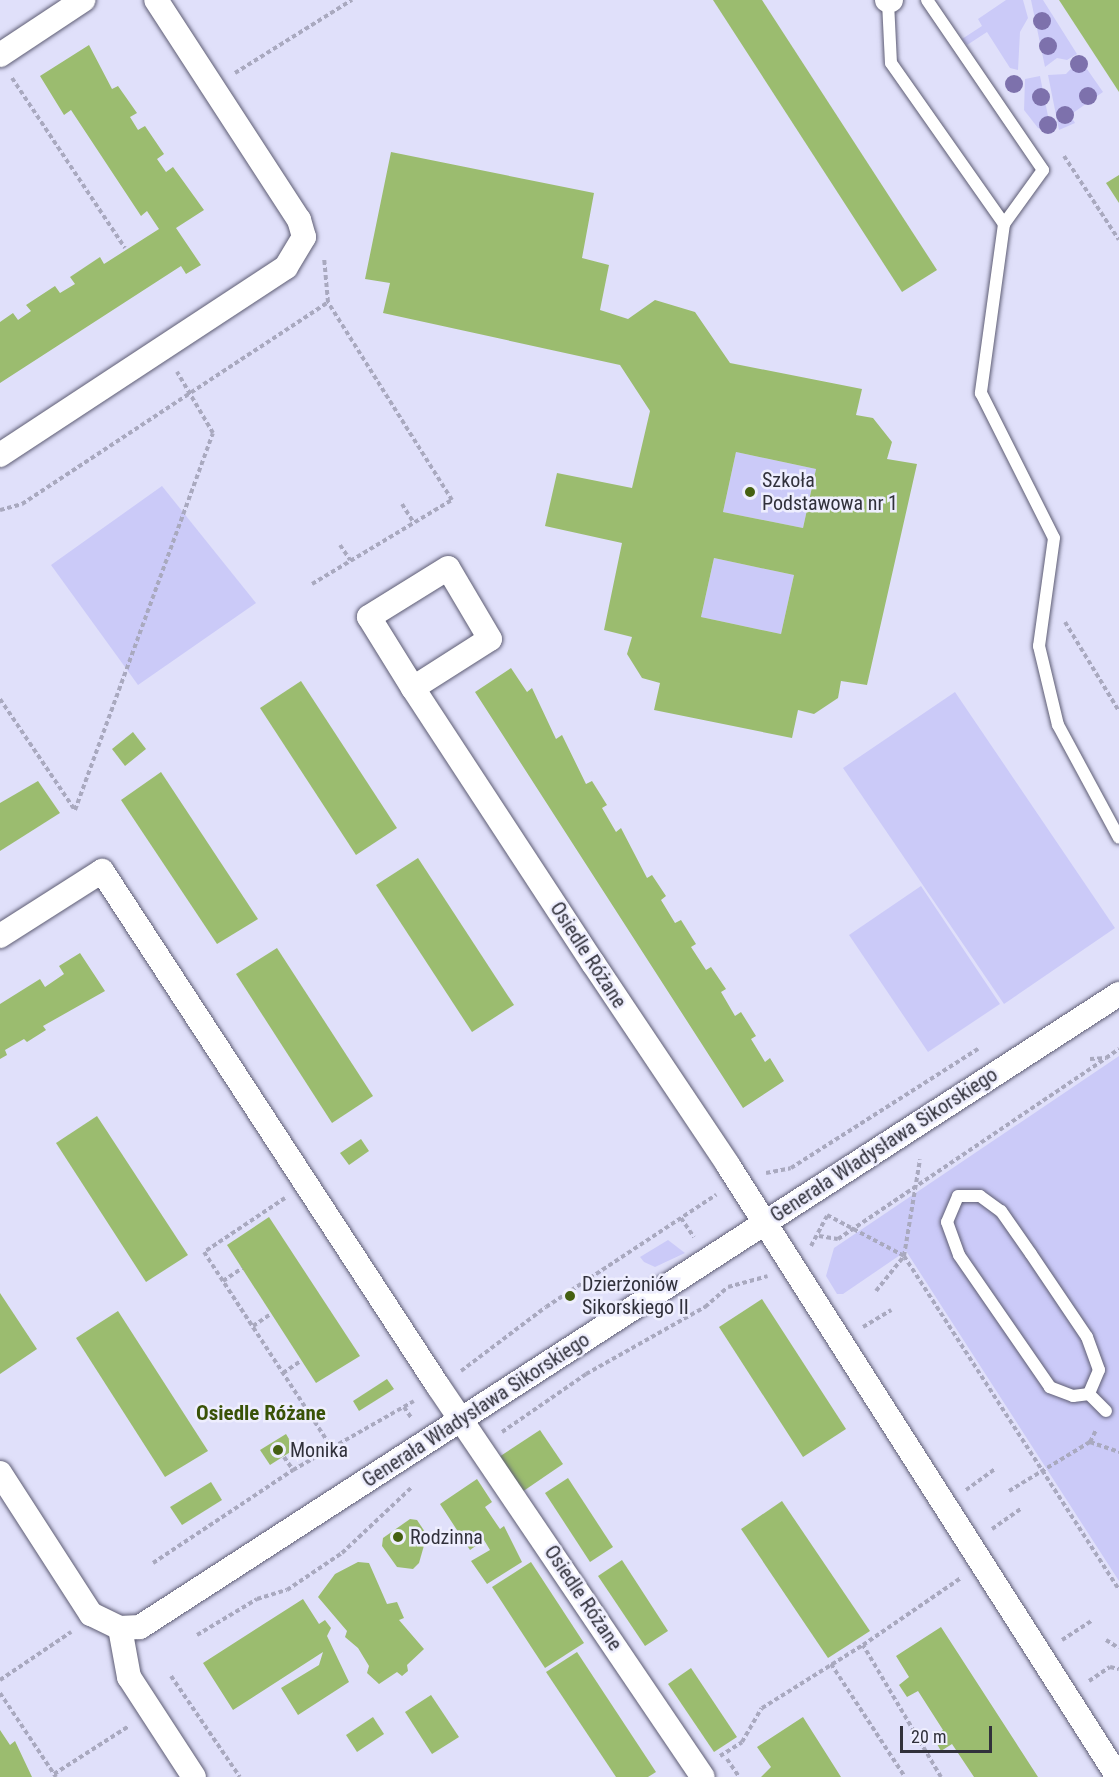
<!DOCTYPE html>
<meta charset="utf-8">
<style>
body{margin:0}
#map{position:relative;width:1119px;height:1777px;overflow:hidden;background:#e0e0fa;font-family:"Roboto Condensed",sans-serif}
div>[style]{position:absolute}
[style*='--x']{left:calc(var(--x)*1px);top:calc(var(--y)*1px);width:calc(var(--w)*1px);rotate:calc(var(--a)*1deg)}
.green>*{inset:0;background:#cbcaf8}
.building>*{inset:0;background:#9bbc6f}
.path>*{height:4px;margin-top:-2px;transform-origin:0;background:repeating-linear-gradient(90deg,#a9a9bf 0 4.5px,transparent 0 7.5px)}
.roads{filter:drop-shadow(0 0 2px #5e5d74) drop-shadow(0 0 2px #5e5d74)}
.lane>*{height:12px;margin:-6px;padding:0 6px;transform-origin:6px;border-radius:6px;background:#fff}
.street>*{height:24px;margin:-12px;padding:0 12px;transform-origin:12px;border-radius:12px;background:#fff}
.trees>*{width:18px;height:18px;margin:-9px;border-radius:50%;background:#7d71ac}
.dots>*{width:16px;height:16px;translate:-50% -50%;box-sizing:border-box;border:3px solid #eeeefe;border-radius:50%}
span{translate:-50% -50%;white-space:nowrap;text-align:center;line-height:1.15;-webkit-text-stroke:5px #eeeefe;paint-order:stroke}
.poi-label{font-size:20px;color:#31313b}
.left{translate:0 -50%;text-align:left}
.street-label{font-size:20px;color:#31313b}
.neighbourhood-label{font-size:21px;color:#395207;font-weight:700}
.scale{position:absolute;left:900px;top:1726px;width:92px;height:27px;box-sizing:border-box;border:3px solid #31313b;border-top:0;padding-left:8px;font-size:18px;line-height:21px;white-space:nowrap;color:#31313b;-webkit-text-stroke:4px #eeeefe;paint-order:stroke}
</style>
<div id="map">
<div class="green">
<i style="clip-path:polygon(1006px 0,1023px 0,1028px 18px,1020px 32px,1018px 70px,1010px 68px,987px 32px,967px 45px,962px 39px,982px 26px,978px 19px)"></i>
<i style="clip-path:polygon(1031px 0,1043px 0,1077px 54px,1067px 60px,1057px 58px,1045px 67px)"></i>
<i style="clip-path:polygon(1080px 59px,1103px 92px,1070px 115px,1075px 123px,1059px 130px,1048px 75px,1066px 74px)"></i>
<i style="clip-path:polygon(1040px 76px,1051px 131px,1038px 128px,1024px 110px,1025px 79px)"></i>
<i style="clip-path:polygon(736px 452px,816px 469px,803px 528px,723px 512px)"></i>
<i style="clip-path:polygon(162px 486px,256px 603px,138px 685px,51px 565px)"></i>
<i style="clip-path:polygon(714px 558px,794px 575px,781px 634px,701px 617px)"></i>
<i style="clip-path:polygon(955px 692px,1115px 928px,1004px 1004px,843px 768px)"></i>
<i style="clip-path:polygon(921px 886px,1000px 1004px,928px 1052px,849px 935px)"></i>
<i style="clip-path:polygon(1119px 1056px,1119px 1581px,906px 1251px,843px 1294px,837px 1294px,826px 1276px,834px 1248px)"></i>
<i style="clip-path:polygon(668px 1240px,685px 1253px,655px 1267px,644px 1262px,640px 1257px)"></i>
</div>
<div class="building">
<i style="clip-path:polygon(713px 0,762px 0,937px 270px,902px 292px)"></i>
<i style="clip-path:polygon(1059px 0,1119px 0,1119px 92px)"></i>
<i style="clip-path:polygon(89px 45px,112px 89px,118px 86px,137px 113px,130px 117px,138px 130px,145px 126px,164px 154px,157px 159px,166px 172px,173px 167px,204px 210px,176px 228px,201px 265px,186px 274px,181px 266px,0 383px,0 322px,13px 313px,18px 320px,31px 311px,26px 305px,55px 286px,60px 293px,75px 284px,70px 277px,100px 257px,104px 264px,159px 229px,147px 211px,141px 216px,71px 110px,64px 115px,40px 76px)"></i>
<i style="clip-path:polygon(evenodd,391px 152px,594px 193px,582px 258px,609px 265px,600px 310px,628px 319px,655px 300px,695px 312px,730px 363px,862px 389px,856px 415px,873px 418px,892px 442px,887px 459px,917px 464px,867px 685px,841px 681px,838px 698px,814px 714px,798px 710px,792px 738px,654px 710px,660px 683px,642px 678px,627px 654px,632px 637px,604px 630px,622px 543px,545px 526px,557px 473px,632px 488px,650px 411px,620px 365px,383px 313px,390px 283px,365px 279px,391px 152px,736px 452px,816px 469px,803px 528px,723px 512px,736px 452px,391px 152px,714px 558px,794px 575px,781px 634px,701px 617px,714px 558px)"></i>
<i style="clip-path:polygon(1119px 175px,1119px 203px,1106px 183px)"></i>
<i style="clip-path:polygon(511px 668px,527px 692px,532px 688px,556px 739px,562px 735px,586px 784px,592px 781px,607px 805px,602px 808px,616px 832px,621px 828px,647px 878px,652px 875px,666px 896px,661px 900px,675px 923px,681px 920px,696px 944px,691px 947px,706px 970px,711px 967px,726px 989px,721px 992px,735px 1016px,741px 1012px,756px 1036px,751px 1039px,765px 1062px,770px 1058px,784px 1081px,743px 1108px,475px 692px)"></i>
<i style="clip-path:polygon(301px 681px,397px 828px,356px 855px,260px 708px)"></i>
<i style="clip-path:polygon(133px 732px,146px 749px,125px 766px,112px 749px)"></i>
<i style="clip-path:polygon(161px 772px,258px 919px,217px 944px,121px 800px)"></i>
<i style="clip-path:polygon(38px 781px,60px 813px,0 851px,0 803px)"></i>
<i style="clip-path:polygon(418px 858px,514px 1005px,472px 1032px,376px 885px)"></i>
<i style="clip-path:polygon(277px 948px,373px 1096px,332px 1123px,236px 974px)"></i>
<i style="clip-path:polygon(80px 953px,105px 991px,43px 1026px,46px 1030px,27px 1042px,24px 1039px,5px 1050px,7px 1055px,0 1059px,0 1004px,40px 979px,45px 987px,64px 974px,59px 966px)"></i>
<i style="clip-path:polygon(97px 1116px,188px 1255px,146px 1282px,56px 1143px)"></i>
<i style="clip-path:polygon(361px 1139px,369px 1151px,349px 1165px,340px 1153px)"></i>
<i style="clip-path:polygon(269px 1217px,360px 1356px,316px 1383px,227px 1245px)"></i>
<i style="clip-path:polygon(0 1293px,37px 1349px,0 1374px)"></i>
<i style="clip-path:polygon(762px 1299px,846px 1429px,803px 1457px,719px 1327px)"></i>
<i style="clip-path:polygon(118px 1311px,208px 1451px,165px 1477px,76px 1338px)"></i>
<i style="clip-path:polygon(387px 1379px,394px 1389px,359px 1411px,353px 1401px)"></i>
<i style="clip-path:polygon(540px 1430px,563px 1464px,522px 1492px,499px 1457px)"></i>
<i style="clip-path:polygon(286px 1434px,295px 1449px,270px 1465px,260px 1450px)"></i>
<i style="clip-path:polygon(568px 1478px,613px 1547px,590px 1562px,545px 1493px)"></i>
<i style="clip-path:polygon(477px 1479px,492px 1502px,485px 1507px,500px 1529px,504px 1526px,522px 1562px,487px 1584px,471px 1561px,490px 1550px,484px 1540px,470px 1550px,440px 1504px)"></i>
<i style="clip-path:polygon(211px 1482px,222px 1500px,182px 1525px,170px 1507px)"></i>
<i style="clip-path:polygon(782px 1501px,870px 1631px,828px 1658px,741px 1529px)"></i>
<i style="clip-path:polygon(410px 1519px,417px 1520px,427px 1535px,419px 1563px,413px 1569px,397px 1567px,382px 1546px,383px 1538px)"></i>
<i style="clip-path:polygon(622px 1560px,668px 1631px,645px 1646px,598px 1576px)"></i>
<i style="clip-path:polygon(358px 1562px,369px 1563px,387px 1604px,397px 1602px,404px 1618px,399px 1620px,424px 1649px,407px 1665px,408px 1671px,402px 1676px,397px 1672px,379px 1684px,367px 1673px,369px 1666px,358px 1648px,345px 1637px,347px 1631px,318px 1597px,335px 1574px)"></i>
<i style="clip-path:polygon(531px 1562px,584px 1643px,545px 1668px,492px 1587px)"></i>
<i style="clip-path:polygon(303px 1599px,319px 1624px,325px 1620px,331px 1628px,327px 1636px,349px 1682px,298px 1715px,281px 1688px,319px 1665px,323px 1652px,233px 1710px,203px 1663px)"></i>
<i style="clip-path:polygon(941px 1627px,1038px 1777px,974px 1777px,952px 1744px,941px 1751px,933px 1737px,943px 1730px,918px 1691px,907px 1697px,899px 1685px,909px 1677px,896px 1656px)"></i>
<i style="clip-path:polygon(577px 1652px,656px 1772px,648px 1777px,616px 1777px,546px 1672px)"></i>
<i style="clip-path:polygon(691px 1668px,737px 1737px,714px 1752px,668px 1684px)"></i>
<i style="clip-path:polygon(431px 1695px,459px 1737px,432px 1754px,405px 1712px)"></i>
<i style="clip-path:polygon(373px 1717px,384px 1734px,357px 1752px,346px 1735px)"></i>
<i style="clip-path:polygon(803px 1717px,841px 1777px,761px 1777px,771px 1767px,757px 1747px)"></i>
<i style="clip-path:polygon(0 1730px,10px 1745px,15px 1741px,32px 1777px,0 1777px)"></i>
</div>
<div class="path">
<i style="--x:235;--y:73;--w:138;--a:-32"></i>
<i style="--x:12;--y:78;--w:204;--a:56.4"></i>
<i style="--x:1064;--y:156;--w:100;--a:56.8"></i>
<i style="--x:402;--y:504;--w:22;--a:58"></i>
<i style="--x:0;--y:510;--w:23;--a:-15"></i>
<i style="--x:22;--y:504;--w:367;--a:-33.4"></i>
<i style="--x:340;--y:545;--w:18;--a:56"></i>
<i style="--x:312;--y:584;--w:163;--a:-31"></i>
<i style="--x:452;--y:500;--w:234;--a:-122.1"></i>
<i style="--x:328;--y:302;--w:45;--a:-95.1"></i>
<i style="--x:1065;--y:622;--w:104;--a:58.8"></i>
<i style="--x:0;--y:699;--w:134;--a:56"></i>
<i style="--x:75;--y:810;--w:401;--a:-69.9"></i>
<i style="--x:213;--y:433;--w:71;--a:-120.5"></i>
<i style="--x:1090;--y:1059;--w:16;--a:-4"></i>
<i style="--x:1106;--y:1058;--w:16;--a:-35"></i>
<i style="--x:766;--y:1173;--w:25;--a:-11"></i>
<i style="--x:791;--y:1168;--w:222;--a:-32.5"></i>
<i style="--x:285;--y:1198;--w:97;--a:146.3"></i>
<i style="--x:204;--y:1252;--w:233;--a:56.9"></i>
<i style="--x:827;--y:1215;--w:87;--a:28"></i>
<i style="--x:904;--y:1256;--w:98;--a:-80.6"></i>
<i style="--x:681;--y:1218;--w:23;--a:56"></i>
<i style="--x:819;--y:1236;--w:19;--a:9"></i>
<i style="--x:838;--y:1239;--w:323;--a:-34"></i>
<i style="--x:811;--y:1246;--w:34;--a:-62"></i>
<i style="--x:223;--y:1281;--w:23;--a:-34"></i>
<i style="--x:876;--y:1291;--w:45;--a:-51.3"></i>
<i style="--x:904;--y:1256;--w:396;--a:57.2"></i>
<i style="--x:253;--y:1326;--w:22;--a:-34"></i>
<i style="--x:863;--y:1327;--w:33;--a:-31"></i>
<i style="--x:461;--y:1371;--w:106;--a:-37"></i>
<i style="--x:546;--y:1307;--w:204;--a:-33.4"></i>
<i style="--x:283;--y:1373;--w:22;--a:-34"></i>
<i style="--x:404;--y:1407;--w:14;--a:56"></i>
<i style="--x:502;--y:1432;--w:102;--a:-34.6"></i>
<i style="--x:586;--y:1374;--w:137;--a:-29.4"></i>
<i style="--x:705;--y:1307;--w:30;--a:-41"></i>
<i style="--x:728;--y:1287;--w:41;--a:-15.4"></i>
<i style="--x:1090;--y:1442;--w:31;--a:19"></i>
<i style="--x:284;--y:1457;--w:16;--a:55"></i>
<i style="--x:966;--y:1490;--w:36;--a:-36"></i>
<i style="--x:1009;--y:1491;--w:95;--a:-31.2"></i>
<i style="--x:1090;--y:1442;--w:13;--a:-63"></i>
<i style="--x:992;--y:1529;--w:35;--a:-35"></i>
<i style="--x:153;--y:1563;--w:168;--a:-33.6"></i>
<i style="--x:293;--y:1470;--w:139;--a:-29.7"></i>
<i style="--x:197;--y:1635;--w:70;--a:-31"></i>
<i style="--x:257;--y:1599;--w:31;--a:-17"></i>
<i style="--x:287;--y:1590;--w:66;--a:-33.9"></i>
<i style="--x:342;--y:1553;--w:96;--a:-43.3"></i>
<i style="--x:1062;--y:1640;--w:37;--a:-33"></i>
<i style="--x:1106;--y:1640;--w:15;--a:32"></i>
<i style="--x:831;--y:1664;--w:135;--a:56.8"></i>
<i style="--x:171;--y:1676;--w:122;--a:55.7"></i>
<i style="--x:0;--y:1680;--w:86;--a:-34.1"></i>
<i style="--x:1089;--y:1681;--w:25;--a:-34"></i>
<i style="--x:1110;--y:1667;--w:9;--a:13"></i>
<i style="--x:0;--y:1693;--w:101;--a:56.3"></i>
<i style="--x:720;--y:1756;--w:26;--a:-32"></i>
<i style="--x:742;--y:1742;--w:39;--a:-60"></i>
<i style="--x:762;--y:1708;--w:119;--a:-32"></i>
<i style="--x:727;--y:1759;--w:22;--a:56"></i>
<i style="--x:54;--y:1774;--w:89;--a:-32.6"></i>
<i style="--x:941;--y:1777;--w:153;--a:-120.6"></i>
<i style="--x:863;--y:1645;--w:119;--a:-34.4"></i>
</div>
<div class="roads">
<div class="lane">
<i style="--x:927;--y:0;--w:206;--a:55.7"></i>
<i style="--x:1043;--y:170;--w:67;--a:125.8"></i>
<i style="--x:1004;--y:224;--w:171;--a:97.8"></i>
<i style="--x:981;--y:393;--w:162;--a:63.3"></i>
<i style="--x:1054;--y:538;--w:109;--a:97.9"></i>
<i style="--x:1039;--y:646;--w:81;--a:76.5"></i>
<i style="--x:1058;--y:725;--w:128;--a:61.6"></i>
<i style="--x:888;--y:2;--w:61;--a:87.2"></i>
<i style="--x:891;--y:63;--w:197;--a:54.9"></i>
<i style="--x:1089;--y:1394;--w:16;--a:173"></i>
<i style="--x:1073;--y:1396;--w:25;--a:-159"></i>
<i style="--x:1050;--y:1387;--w:160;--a:-124.6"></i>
<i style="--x:959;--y:1255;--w:35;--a:-110"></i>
<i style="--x:947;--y:1222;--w:28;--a:-67"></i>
<i style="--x:958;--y:1196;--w:22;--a:0"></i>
<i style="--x:980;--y:1196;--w:26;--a:36"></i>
<i style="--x:1001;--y:1211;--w:52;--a:55.1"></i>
<i style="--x:1031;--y:1254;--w:100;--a:56"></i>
<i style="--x:1087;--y:1337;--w:35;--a:70"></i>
<i style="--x:1099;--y:1370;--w:26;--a:113"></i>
<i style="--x:1089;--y:1394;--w:24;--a:45"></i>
</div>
<div class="street">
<i style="--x:887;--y:0;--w:4;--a:0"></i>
<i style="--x:0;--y:55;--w:100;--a:-33.5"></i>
<i style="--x:0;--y:455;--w:342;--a:-33.3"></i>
<i style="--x:286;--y:267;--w:35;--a:-59"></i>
<i style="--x:304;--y:237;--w:18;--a:-106"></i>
<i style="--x:299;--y:220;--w:262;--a:-123"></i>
<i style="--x:413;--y:688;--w:91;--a:-32.5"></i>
<i style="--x:490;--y:639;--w:82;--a:-120.6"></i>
<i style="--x:448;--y:568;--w:93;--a:148.2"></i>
<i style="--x:369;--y:617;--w:84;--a:58.2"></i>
<i style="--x:413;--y:688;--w:329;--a:56.8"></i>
<i style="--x:593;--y:963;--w:243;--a:56.2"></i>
<i style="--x:728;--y:1165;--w:726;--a:57.49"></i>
<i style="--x:0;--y:936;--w:121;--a:-32.5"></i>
<i style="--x:102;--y:871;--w:615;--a:56.88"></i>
<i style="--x:438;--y:1386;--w:472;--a:55.9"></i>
<i style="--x:0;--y:1473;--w:168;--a:57.2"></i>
<i style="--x:91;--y:1614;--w:32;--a:26"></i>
<i style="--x:120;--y:1628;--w:20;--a:-3"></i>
<i style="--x:140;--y:1627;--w:1166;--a:-32.89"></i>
<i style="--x:120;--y:1628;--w:50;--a:79.6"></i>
<i style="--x:129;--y:1677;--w:119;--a:57"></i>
</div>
</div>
<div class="trees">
<i style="left:1042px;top:21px"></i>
<i style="left:1048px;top:46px"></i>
<i style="left:1079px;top:64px"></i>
<i style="left:1014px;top:84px"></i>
<i style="left:1088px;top:96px"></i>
<i style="left:1041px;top:97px"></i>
<i style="left:1065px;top:115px"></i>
<i style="left:1048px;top:125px"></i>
</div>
<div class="dots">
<i style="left:750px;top:492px;background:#456011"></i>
<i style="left:570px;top:1296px;background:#456011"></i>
<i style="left:278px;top:1450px;background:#456011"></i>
<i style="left:398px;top:1537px;background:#456011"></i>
</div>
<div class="poi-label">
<span class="left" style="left:762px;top:492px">Szkoła<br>Podstawowa nr 1</span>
<span class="left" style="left:582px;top:1296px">Dzierżoniów<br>Sikorskiego II</span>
<span class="left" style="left:290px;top:1450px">Monika</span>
<span class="left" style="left:410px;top:1537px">Rodzinna</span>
</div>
<div class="street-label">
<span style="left:588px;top:955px;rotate:57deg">Osiedle Różane</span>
<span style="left:884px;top:1145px;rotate:-33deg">Generała Władysława Sikorskiego</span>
<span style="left:476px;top:1410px;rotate:-33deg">Generała Władysława Sikorskiego</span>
<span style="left:583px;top:1598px;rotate:56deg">Osiedle Różane</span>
</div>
<div class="neighbourhood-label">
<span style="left:261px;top:1413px">Osiedle Różane</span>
</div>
<div class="scale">20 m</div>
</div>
